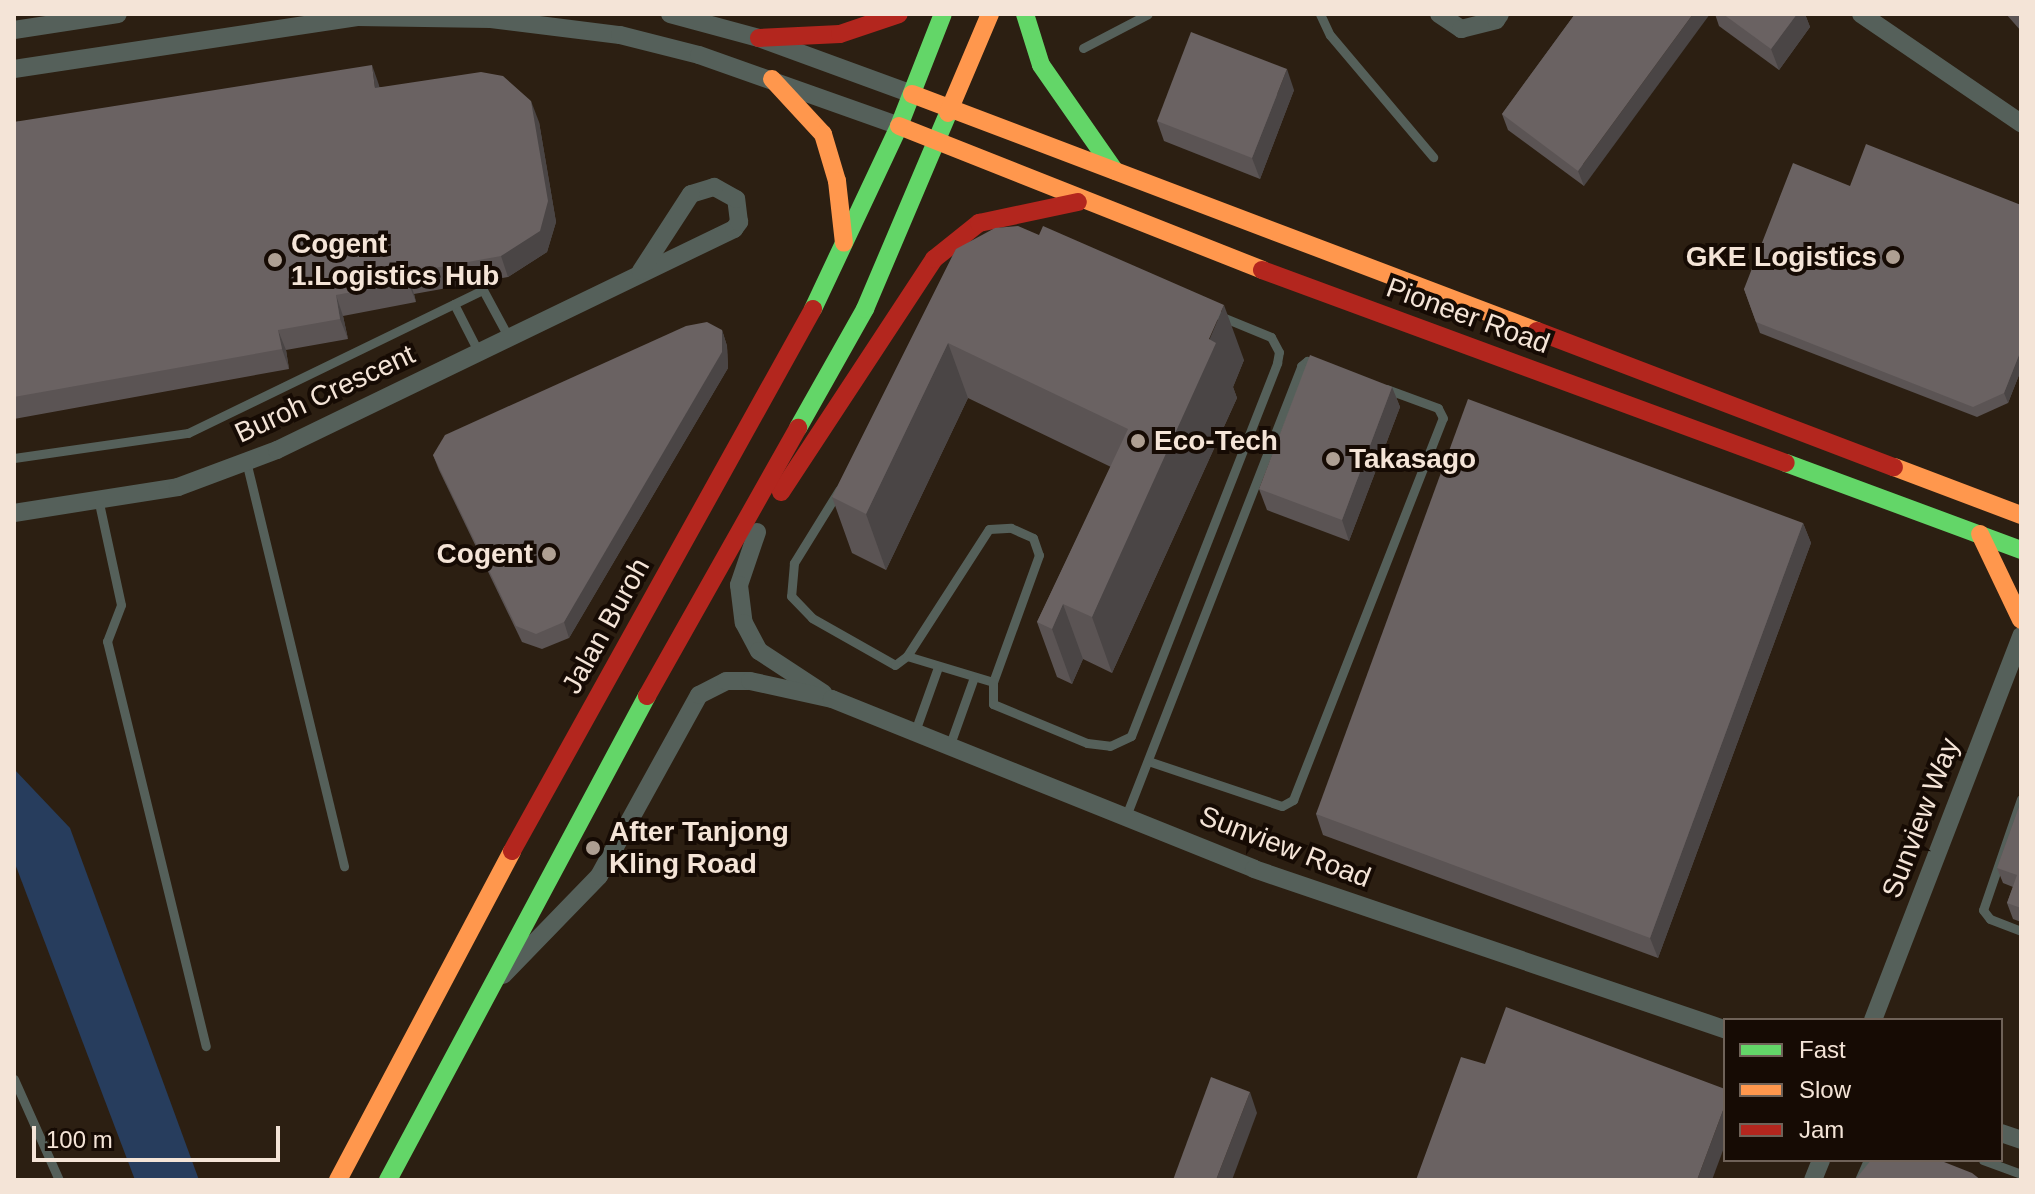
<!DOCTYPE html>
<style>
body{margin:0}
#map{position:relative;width:2035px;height:1194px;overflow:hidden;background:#2c1f12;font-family:Arial,sans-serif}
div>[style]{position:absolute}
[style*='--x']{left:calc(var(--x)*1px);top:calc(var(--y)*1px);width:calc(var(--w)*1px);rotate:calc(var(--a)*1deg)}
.water>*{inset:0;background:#273d5d}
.lane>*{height:9px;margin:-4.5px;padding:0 4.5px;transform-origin:4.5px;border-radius:4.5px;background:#55605a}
.street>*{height:18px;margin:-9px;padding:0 9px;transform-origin:9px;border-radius:9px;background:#55605a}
.fast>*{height:18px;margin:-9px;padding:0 9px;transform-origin:9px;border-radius:9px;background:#63d668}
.slow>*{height:18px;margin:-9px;padding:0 9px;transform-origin:9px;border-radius:9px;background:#ff974d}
.jam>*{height:18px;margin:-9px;padding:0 9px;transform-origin:9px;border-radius:9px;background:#b3261e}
.wall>*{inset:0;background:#5b5454}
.shaded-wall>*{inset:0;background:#4a4545}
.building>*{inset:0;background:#6a6262}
.dots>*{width:22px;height:22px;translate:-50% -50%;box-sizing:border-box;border:4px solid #160b04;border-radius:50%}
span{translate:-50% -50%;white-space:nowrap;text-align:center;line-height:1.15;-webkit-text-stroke:8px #160b04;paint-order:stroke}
.poi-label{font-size:28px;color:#f4e4d7;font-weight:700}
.left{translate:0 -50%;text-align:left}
.right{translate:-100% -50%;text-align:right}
.street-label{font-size:28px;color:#f4e4d7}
.frame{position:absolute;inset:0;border:16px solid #f4e4d7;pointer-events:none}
.legend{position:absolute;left:1723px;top:1018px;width:280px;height:144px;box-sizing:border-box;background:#160b04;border:2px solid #6f6258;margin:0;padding:10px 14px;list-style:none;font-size:24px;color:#f4e4d7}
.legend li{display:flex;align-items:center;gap:16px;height:40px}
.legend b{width:40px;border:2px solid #6f6258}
.scale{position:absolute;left:32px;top:1126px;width:248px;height:36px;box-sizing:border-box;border:4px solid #f4e4d7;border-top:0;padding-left:10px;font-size:24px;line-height:28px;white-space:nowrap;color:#f4e4d7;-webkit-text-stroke:6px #160b04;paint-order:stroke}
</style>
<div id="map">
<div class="water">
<i style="clip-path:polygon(14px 769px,70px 828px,199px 1180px,135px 1180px,14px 861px)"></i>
</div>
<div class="lane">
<i style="--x:1320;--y:14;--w:23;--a:65"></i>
<i style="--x:1330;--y:35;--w:160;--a:49.8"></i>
<i style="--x:1083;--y:48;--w:73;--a:-27.6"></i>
<i style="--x:454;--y:304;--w:55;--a:63"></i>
<i style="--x:14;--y:458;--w:176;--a:-8.2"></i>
<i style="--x:188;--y:433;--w:328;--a:-25.9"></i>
<i style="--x:483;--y:290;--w:55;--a:61.6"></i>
<i style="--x:246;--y:461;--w:417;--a:76.4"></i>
<i style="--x:839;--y:490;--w:86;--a:121.7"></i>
<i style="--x:794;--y:563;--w:33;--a:95"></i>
<i style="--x:791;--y:596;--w:30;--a:46"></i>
<i style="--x:812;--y:618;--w:95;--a:29.5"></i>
<i style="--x:895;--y:665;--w:15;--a:-37"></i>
<i style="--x:907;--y:656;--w:151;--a:-57.2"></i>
<i style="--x:989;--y:529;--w:22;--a:-3"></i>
<i style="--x:1011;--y:528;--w:24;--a:24"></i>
<i style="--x:1033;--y:538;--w:18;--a:71"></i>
<i style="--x:1039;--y:555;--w:135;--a:109.9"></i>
<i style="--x:99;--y:503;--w:104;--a:77.8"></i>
<i style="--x:121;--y:605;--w:39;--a:111"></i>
<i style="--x:107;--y:641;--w:417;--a:76.3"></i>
<i style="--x:907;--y:656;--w:90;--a:16.8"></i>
<i style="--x:993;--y:682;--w:22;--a:90"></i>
<i style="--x:993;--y:704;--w:102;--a:22.5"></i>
<i style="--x:1087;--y:743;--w:23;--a:7"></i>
<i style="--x:1110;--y:746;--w:23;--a:-25"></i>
<i style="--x:1131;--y:736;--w:401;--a:-68.6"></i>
<i style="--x:1277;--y:363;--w:11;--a:-80"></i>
<i style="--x:1279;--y:352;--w:17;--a:-118"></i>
<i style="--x:1271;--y:337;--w:55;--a:-157.6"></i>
<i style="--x:914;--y:734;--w:71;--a:-70.3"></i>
<i style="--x:949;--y:747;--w:74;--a:-70.3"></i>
<i style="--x:1148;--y:761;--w:141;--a:18.6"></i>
<i style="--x:1282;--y:806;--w:13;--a:-29"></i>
<i style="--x:1293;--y:800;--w:410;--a:-68.6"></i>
<i style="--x:1443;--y:418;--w:11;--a:-117"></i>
<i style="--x:1438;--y:408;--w:55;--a:-159.9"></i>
<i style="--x:2021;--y:799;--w:117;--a:108.9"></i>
<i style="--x:1983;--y:910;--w:11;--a:52"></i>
<i style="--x:1990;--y:919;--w:33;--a:21"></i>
<i style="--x:1126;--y:816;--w:483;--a:-68.7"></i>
<i style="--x:1301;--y:366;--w:8;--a:-40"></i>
<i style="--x:1307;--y:361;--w:12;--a:14"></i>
<i style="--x:14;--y:1079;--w:111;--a:66"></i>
<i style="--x:1983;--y:1160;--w:40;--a:20.2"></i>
<i style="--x:1859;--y:1180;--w:22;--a:-66"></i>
</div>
<div class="street">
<i style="--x:670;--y:14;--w:92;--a:15.1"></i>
<i style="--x:759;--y:38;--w:163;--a:20.1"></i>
<i style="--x:1439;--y:14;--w:27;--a:34"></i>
<i style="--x:1461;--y:29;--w:36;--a:-14"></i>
<i style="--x:1496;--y:20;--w:7;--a:-56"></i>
<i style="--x:1861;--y:14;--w:194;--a:34.3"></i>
<i style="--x:14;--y:30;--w:105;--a:-8.7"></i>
<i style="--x:14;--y:69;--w:347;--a:-8.6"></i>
<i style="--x:357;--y:17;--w:134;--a:0.9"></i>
<i style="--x:491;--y:19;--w:130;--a:7.1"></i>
<i style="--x:620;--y:35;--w:81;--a:14.2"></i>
<i style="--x:699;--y:55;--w:212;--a:19.5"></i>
<i style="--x:14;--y:513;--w:166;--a:-9"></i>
<i style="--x:178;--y:487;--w:106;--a:-20.5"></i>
<i style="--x:277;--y:450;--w:508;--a:-25.81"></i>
<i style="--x:734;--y:229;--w:9;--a:-54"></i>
<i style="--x:739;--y:222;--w:23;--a:-97"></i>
<i style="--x:736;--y:199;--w:25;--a:-151"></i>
<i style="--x:714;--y:187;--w:24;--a:163"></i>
<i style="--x:691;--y:194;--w:92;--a:123"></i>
<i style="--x:757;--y:532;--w:56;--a:108.8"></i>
<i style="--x:739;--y:585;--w:38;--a:83"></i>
<i style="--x:744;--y:623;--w:32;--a:62"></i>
<i style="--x:759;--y:651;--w:77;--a:33.3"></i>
<i style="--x:503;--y:975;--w:138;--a:-45.9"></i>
<i style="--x:599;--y:876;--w:207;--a:-61.1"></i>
<i style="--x:699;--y:695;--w:30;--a:-27"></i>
<i style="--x:726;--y:681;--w:24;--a:0"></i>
<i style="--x:750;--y:681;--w:84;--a:12.4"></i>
<i style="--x:832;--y:699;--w:455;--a:21.9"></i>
<i style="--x:1254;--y:869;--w:497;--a:18.8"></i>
<i style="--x:1873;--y:1020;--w:412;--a:-68.9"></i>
<i style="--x:2001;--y:1133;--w:21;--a:19"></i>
<i style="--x:1813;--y:1180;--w:22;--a:-68"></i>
</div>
<div class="fast">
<i style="--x:1025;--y:14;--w:53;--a:72.6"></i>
<i style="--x:1041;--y:65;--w:129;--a:55.1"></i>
<i style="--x:813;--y:309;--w:202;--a:-64.8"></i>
<i style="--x:899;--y:126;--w:120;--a:-68.6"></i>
<i style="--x:798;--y:428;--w:137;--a:-60.6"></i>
<i style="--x:865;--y:309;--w:213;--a:-67"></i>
<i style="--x:1786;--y:463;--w:251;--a:20.3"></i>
<i style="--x:388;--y:1180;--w:549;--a:-61.85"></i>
</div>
<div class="slow">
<i style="--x:772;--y:79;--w:75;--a:47.2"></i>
<i style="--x:823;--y:134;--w:49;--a:73.4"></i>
<i style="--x:837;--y:181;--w:62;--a:83.6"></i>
<i style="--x:912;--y:94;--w:668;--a:20.77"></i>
<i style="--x:948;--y:113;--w:108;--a:-67"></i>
<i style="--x:899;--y:126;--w:391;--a:21.6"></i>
<i style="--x:1894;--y:467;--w:136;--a:20.7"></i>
<i style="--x:1980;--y:534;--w:95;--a:64.5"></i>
<i style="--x:338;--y:1180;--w:372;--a:-62.1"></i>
</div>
<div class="jam">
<i style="--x:759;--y:38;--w:81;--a:-2.8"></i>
<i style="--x:840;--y:34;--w:62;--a:-18.7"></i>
<i style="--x:1262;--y:270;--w:558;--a:20.22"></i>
<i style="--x:1537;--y:331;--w:382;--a:20.9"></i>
<i style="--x:781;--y:492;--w:279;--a:-56.7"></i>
<i style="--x:934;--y:259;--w:58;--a:-38.7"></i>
<i style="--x:979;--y:223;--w:101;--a:-12"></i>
<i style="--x:647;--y:696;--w:308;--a:-60.6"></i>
<i style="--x:512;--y:851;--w:620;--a:-60.95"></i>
</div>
<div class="wall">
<i style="clip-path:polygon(1575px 14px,1584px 186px,1508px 130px,1502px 114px)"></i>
<i style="clip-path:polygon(1715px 14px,1805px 14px,1810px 27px,1779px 70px,1719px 26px)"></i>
<i style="clip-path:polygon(2006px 14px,2021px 14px,2021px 31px)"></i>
<i style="clip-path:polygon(380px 87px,539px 122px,556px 222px,547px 252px,508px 277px,414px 294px,416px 302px,343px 316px,348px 339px,286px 350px,289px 369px,14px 419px,14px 122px)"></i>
<i style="clip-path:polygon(1294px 90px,1260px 179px,1164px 141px,1157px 121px)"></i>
<i style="clip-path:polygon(1850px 186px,2021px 205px,2021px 370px,2008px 403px,1977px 417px,1760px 333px,1744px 289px)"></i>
<i style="clip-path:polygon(956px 249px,1244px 360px,1233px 387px,1237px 398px,1112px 673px,1083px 659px,1072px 684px,1057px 677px,1037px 622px,1111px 467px,968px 398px,886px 570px,852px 553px,832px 497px)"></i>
<i style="clip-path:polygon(722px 330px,727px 346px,728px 368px,569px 638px,542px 649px,522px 642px,439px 470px,433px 455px)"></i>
<i style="clip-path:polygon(1392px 387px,1400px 407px,1349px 541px,1267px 510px,1259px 489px)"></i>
<i style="clip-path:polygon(1803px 523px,1811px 543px,1658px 958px,1323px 835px,1316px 814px)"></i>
<i style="clip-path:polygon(2021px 801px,2021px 922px,2013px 919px,2007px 903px,2013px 887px,2003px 883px,1997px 868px)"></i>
</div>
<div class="shaded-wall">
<i style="clip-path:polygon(1693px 14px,1710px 14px,1584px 186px,1578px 171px)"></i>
<i style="clip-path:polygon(1797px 14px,1805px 14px,1810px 27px,1779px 70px,1771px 49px)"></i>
<i style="clip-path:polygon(372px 65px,379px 85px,383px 108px,375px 88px)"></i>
<i style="clip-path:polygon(1287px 69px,1294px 90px,1260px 179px,1252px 158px)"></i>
<i style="clip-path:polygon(531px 101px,539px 122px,556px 222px,547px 252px,508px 277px,501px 256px)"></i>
<i style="clip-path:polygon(407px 273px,414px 294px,416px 302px,408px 282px)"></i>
<i style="clip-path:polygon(336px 295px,343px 316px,348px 339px,340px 319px)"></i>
<i style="clip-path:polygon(1224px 305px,1244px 360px,1233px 387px,1237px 398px,1112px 673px,1092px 617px)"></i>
<i style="clip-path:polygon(278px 330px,286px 350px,289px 369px,282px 349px)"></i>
<i style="clip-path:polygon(722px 330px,727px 346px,728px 368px,569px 638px,564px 622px)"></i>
<i style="clip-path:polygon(948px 343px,968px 398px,886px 570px,866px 514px)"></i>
<i style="clip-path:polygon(2021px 350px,2021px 370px,2008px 403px,2004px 393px)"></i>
<i style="clip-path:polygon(1392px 387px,1400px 407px,1349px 541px,1342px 520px)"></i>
<i style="clip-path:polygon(1803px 523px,1811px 543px,1658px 958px,1650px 938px)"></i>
<i style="clip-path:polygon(1063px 604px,1083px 659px,1072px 684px,1052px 629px)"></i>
<i style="clip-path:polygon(1250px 1092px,1257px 1113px,1232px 1180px,1216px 1180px)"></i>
<i style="clip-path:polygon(1725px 1105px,1725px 1145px,1712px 1180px,1697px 1180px)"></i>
</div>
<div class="building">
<i style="clip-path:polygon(1575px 14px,1693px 14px,1578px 171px,1502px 114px)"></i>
<i style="clip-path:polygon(1723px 14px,1797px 14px,1771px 49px)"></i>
<i style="clip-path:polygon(1191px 32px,1287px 69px,1252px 158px,1157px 121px)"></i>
<i style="clip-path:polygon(372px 65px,375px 88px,481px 72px,503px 76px,531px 101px,548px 201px,540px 231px,501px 256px,407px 273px,408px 282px,336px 295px,340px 319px,278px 330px,282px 349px,14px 397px,14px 122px)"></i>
<i style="clip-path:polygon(1866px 144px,2021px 205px,2021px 350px,2004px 393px,1973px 407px,1756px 322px,1744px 289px,1793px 163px,1850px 186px)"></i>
<i style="clip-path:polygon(1018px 226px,1039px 235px,1043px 226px,1224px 305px,1209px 339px,1216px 343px,1092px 617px,1063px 604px,1052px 629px,1037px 622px,1128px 429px,948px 343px,866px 514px,832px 497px,956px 249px,995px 228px)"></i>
<i style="clip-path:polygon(707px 322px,722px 330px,722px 352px,564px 622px,536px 634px,516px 626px,433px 455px,445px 435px,686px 326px)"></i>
<i style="clip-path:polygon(1310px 355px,1392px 387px,1342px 520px,1259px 489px)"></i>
<i style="clip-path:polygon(1468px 399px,1803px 523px,1650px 938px,1316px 814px)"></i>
<i style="clip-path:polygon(2021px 801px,2021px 908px,2007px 903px,2017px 875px,1997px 868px)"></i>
<i style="clip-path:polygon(1506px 1007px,1725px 1089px,1725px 1105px,1697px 1180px,1416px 1180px,1461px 1057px,1485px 1064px)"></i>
<i style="clip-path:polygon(1211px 1077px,1250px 1092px,1216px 1180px,1173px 1180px)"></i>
<i style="clip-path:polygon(1871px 1160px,1939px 1160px,1972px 1173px,1981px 1180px,1855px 1180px)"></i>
</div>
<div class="dots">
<i style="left:1893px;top:257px;background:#ae9f92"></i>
<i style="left:275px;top:260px;background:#ae9f92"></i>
<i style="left:1138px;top:441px;background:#ae9f92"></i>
<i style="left:1333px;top:459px;background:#ae9f92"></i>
<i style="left:549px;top:554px;background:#ae9f92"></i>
<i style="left:593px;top:848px;background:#ae9f92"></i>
</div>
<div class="poi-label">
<span class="left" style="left:291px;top:260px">Cogent<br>1.Logistics Hub</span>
<span class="right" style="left:1877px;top:257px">GKE Logistics</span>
<span class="left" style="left:1154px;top:441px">Eco-Tech</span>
<span class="left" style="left:1349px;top:459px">Takasago</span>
<span class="right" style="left:533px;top:554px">Cogent</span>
<span class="left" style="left:609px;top:848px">After Tanjong<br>Kling Road</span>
</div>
<div class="street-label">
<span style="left:1468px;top:316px;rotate:20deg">Pioneer Road</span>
<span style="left:325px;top:394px;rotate:-25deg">Buroh Crescent</span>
<span style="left:606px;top:626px;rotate:-61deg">Jalan Buroh</span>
<span style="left:1921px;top:818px;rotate:-69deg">Sunview Way</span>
<span style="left:1285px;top:847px;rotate:21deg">Sunview Road</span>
</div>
<div class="frame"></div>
<ul class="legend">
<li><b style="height:10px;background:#63d668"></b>Fast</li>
<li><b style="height:10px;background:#ff974d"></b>Slow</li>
<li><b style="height:10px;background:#b3261e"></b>Jam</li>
</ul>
<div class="scale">100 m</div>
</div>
